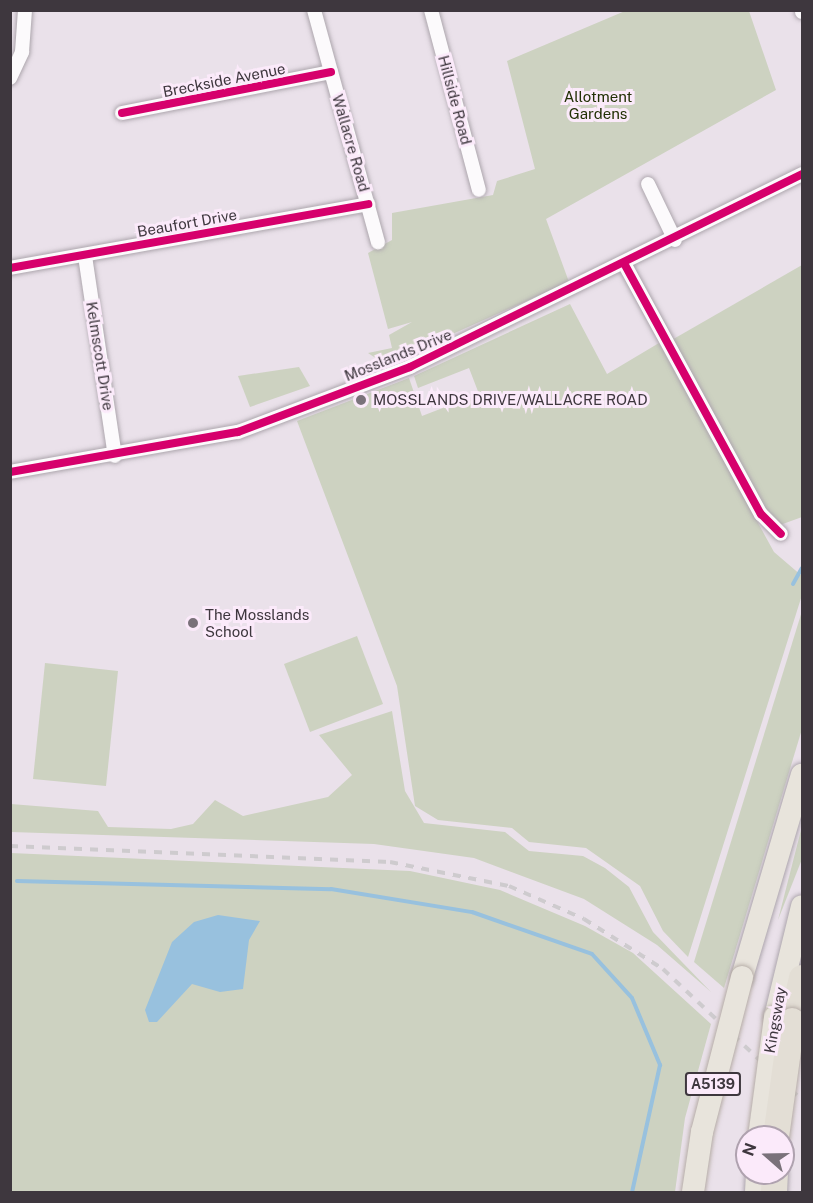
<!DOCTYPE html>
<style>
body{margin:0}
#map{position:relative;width:813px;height:1203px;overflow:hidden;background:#eae1ea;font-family:"Public Sans",sans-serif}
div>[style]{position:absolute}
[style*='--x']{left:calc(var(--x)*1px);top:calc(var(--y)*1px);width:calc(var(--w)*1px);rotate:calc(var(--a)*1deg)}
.green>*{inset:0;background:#cdd2c1}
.water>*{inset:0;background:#98c1de}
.stream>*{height:4px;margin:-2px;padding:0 2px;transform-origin:2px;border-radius:2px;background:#98c1de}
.roads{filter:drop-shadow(0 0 2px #ada6ad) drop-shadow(0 0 2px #ada6ad)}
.minor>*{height:14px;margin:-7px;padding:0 7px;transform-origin:7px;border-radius:7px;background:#fcfafc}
.trunk>*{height:22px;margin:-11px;padding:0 11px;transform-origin:11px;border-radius:11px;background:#e8e4dc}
.motorway>*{height:26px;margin:-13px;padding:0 13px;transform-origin:13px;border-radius:13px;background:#e3ded5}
.rail>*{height:4px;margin-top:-2px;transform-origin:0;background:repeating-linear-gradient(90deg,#cecbce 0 8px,transparent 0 16px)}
.bridges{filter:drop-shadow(0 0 2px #b6ada7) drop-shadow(0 0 2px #b6ada7)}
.trunk-bridge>*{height:22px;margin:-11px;padding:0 11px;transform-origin:11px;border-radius:11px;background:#e8e4dc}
.motorway-bridge>*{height:26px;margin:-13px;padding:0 13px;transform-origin:13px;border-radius:13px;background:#e3ded5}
.cycleway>*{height:8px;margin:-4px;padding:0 4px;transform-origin:4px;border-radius:4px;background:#d6006c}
.dots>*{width:16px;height:16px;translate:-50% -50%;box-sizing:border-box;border:3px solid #fbeafa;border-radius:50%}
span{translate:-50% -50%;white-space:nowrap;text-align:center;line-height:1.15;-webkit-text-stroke:6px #fbeafa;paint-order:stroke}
.shield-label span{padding:2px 4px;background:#fbeafa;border:2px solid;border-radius:4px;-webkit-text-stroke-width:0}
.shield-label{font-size:14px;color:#3e373e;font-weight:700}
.street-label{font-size:15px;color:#3e373e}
.park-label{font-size:15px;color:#223105}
.poi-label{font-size:15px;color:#3e373e}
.left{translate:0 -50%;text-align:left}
.frame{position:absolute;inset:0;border:12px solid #3e373e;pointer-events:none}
.north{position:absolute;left:735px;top:1125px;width:60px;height:60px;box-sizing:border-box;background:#fbeafa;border:2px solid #afa2af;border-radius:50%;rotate:290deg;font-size:16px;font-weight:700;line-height:24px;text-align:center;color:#3e373e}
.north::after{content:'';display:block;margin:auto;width:21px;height:27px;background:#7a727a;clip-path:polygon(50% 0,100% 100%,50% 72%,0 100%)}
</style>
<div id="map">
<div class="green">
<i style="clip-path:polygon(625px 11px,749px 11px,776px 90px,546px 219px,569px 282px,419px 349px,417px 343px,377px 359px,368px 353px,392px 348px,389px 335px,412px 322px,388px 329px,368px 253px,392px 240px,392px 213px,493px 195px,497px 181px,535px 169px,507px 61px)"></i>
<i style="clip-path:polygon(802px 265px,802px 517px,780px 525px,772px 521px,670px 341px)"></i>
<i style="clip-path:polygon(570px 304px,607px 374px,659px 343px,774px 552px,802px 576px,802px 595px,688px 957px,663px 931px,640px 886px,586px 848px,529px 842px,512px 828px,438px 820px,415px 806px,397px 686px,297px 421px,409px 378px,422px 416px,479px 394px,469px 368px,418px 388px,414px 376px)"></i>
<i style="clip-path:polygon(299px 367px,310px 386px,250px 407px,238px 376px)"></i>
<i style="clip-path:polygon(802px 611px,802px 729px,724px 988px,694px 962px)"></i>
<i style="clip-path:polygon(357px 636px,383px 704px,310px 732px,284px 664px)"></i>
<i style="clip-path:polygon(45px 663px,118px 671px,106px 786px,33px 779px)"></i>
<i style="clip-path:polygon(392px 711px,405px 791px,424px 823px,505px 832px,529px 851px,583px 856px,605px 868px,629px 887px,653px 932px,711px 992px,657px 945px,584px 899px,474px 858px,374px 844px,11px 832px,11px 804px,98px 811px,108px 827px,171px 829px,193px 824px,215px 800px,243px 816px,328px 797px,352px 775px,319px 735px)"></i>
<i style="clip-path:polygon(802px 826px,802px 859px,778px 920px)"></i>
<i style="clip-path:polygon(11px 853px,410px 871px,500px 890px,585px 926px,633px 953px,711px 1024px,685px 1118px,675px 1192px,11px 1192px)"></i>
</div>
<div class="water">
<i style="clip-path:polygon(218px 915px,260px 921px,249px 940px,243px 989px,220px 992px,192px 984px,157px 1022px,149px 1022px,145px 1010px,172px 942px,194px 922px)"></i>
</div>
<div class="stream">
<i style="--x:793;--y:584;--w:18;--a:-61"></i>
<i style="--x:17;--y:881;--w:314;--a:1.5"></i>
<i style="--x:331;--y:889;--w:143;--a:9.3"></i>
<i style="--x:472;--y:912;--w:127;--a:19.3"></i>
<i style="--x:592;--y:954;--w:59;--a:47.7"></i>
<i style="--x:632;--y:998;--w:73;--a:67.3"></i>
<i style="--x:660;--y:1065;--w:130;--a:102.4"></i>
</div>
<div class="roads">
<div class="minor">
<i style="--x:314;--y:10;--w:241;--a:74.6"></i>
<i style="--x:431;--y:10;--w:186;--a:75.1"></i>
<i style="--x:802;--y:10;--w:2;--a:90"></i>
<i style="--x:10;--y:78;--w:29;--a:-65"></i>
<i style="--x:22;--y:52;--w:42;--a:-85.9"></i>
<i style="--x:122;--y:113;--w:213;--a:-11.1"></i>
<i style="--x:648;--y:184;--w:62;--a:64.3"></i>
<i style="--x:85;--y:256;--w:202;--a:81.5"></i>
<i style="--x:625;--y:265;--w:284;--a:61.4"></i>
<i style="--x:761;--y:514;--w:28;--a:45"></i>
<i style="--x:10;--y:268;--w:364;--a:-10.1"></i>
<i style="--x:10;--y:472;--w:231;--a:-10"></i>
<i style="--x:238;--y:432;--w:184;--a:-20.7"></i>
<i style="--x:410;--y:367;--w:437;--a:-26.2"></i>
</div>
<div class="trunk">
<i style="--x:742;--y:977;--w:211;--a:-73.5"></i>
<i style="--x:775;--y:1017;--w:114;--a:-76.3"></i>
<i style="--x:756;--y:1192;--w:19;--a:-87"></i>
</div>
<div class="motorway">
<i style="--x:792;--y:1021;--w:44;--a:-76.9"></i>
<i style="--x:774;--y:1192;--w:19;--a:-87"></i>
</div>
</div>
<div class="rail">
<i style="--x:10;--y:846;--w:380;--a:2.4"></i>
<i style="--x:390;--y:862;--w:121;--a:11.4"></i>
<i style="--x:509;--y:886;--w:82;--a:23.7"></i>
<i style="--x:584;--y:919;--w:93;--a:32.3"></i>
<i style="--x:663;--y:969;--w:191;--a:43.3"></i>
</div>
<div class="bridges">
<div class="trunk-bridge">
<i style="--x:759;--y:1137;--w:121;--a:-82.4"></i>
<i style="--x:693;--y:1192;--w:61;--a:-81.5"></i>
<i style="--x:702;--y:1132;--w:160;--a:-75.5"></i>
</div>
<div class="motorway-bridge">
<i style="--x:776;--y:1137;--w:117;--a:-82.1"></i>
</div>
</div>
<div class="cycleway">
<i style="--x:122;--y:113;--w:213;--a:-11.1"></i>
<i style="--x:625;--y:265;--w:284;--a:61.4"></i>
<i style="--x:761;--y:514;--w:28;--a:45"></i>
<i style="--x:10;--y:268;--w:364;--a:-10.1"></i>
<i style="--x:10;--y:472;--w:231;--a:-10"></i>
<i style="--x:238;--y:432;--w:184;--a:-20.7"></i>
<i style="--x:410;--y:367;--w:437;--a:-26.2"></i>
</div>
<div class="dots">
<i style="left:361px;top:400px;background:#7a727a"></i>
<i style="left:193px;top:623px;background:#7a727a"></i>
</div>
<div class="shield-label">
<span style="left:713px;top:1084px">A5139</span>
</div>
<div class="street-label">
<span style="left:224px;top:80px;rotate:-11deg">Breckside Avenue</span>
<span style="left:455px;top:100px;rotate:75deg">Hillside Road</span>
<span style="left:351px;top:143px;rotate:74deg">Wallacre Road</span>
<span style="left:187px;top:223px;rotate:-10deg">Beaufort Drive</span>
<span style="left:398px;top:355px;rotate:-22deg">Mosslands Drive</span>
<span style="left:100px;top:356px;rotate:81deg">Kelmscott Drive</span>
<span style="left:775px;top:1020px;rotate:-80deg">Kingsway</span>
</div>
<div class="park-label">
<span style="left:598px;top:105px">Allotment<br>Gardens</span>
</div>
<div class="poi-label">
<span class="left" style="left:373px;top:400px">MOSSLANDS DRIVE/WALLACRE ROAD</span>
<span class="left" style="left:205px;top:623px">The Mosslands<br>School</span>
</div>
<div class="frame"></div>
<div class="north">N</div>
</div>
